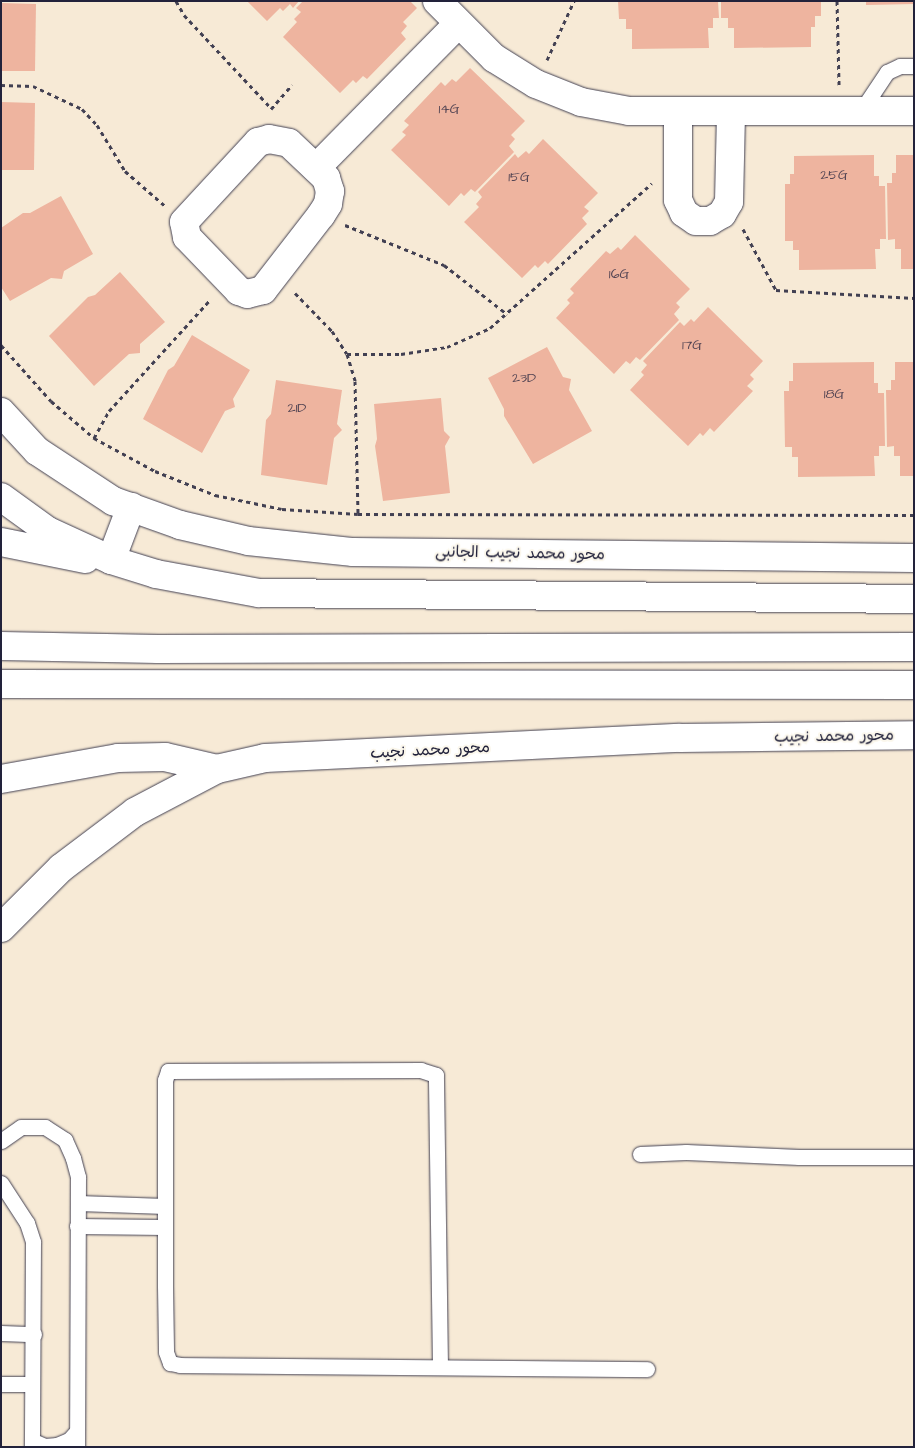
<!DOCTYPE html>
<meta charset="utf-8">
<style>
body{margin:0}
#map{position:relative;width:915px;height:1448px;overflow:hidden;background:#f7ead6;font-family:"Architects Daughter","Playpen Sans Arabic",sans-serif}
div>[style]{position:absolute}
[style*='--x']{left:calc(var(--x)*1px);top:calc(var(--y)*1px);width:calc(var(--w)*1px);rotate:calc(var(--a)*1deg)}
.building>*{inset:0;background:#eeb49f}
.path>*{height:3px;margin-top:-1.5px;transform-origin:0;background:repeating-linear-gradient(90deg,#424052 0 4px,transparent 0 8px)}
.roads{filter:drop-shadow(0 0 1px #424052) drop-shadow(0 0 1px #424052)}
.lane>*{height:15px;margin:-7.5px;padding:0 7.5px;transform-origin:7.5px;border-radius:7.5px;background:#fff}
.street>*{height:28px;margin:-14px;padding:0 14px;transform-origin:14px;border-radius:14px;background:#fff}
.secondary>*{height:28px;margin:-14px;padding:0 14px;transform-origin:14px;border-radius:14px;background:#fff}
.primary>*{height:28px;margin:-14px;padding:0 14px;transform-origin:14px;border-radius:14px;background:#fff}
span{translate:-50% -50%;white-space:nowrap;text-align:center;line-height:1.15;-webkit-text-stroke:4px #fbf7ec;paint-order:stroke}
.number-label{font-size:14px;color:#554654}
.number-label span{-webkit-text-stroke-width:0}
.street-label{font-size:16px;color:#22223b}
.frame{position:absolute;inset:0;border:2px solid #22223b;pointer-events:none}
</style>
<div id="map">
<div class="building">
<i style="clip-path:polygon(247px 1px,299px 1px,293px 8px,290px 4px,283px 11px,280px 8px,267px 21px)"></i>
<i style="clip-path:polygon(303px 1px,410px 1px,417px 8px,403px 22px,407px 26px,401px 33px,406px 39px,367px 79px,363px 76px,356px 83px,353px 80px,340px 93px,283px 37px,297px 22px,294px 19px,301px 12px,296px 8px)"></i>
<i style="clip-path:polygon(618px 1px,718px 1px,719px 18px,713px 18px,713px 28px,708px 28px,709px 48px,632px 49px,632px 29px,626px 29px,626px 19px,619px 19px)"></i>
<i style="clip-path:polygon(721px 1px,821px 1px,821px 16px,815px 16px,815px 27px,811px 27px,811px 47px,734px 48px,734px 28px,728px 28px,728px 18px,721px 18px)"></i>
<i style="clip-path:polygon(866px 1px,914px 1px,914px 4px,866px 5px)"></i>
<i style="clip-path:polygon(1px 3px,36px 4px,35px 71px,1px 71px)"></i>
<i style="clip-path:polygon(470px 68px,525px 121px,511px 135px,515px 139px,509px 146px,514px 152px,475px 192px,471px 189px,464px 196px,461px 193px,449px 206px,391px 150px,406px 135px,402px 132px,409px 125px,404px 121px,441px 82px,445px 86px,452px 79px,456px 82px)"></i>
<i style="clip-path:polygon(1px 102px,35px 103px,34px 170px,1px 170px)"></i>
<i style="clip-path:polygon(543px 139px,598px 193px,584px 207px,589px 211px,582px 218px,587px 224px,548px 264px,545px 261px,538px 268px,535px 265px,522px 278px,464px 222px,479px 207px,476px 204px,482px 197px,478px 192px,515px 154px,518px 158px,526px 151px,529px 154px)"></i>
<i style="clip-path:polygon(874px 155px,874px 176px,879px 176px,879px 186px,885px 186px,886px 239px,880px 239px,880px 249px,875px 249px,876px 269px,799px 270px,799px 250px,793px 250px,793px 241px,785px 241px,785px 184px,790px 184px,790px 174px,794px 174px,794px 156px)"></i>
<i style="clip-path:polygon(896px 155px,914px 155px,914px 269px,901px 269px,901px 249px,895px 249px,895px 239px,888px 240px,887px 183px,892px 183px,892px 173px,896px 173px)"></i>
<i style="clip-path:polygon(61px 196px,93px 254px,64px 271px,62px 279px,51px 278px,10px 301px,1px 287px,1px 228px,23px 213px,30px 213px)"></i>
<i style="clip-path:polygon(635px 235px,690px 289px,676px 303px,680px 307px,674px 314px,679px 320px,640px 360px,636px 357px,630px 364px,626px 361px,614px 374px,556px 318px,570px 303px,567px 300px,574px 293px,570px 289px,606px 251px,610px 254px,618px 247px,621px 250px)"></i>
<i style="clip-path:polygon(120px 272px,165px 322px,140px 344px,140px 353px,129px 354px,94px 386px,49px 336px,88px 297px,95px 295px)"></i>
<i style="clip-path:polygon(708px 307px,763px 361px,750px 375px,754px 379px,747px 386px,753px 391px,714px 432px,710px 428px,703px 436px,700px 433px,688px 446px,630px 390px,644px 375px,641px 372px,647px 365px,643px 361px,680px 322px,684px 326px,691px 319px,694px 322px)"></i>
<i style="clip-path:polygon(192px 335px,250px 370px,233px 399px,235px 407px,225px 411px,202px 453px,143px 419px,168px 370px,174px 366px)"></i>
<i style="clip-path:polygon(547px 347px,563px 377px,571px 379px,569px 390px,592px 431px,533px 464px,504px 416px,504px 409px,488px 378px)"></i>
<i style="clip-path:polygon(874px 362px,874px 383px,878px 383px,878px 393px,884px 393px,885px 446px,879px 446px,879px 456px,874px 456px,875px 476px,798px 477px,798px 457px,792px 457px,792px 447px,785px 447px,784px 391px,789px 391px,789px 381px,793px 381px,793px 363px)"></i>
<i style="clip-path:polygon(895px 362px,914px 362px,914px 476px,900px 476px,900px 456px,894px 456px,894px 446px,887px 447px,886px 390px,891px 390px,891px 380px,895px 380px)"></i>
<i style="clip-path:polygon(276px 380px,342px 390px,337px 424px,342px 430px,334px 438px,327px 485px,261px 475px,266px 420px,271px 414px)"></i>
<i style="clip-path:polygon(441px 398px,444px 431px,450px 437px,445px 446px,450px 493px,383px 501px,375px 446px,377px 439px,374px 404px)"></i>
</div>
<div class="path">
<i style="--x:176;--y:1;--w:16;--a:60"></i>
<i style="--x:184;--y:15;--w:127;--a:46.9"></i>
<i style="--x:837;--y:1;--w:84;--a:88.6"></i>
<i style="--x:547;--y:60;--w:65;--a:-65.4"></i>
<i style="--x:1;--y:85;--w:32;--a:2"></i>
<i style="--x:33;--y:86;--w:54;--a:25.1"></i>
<i style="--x:82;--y:109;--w:22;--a:47"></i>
<i style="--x:97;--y:125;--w:54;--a:58.7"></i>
<i style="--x:125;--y:171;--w:52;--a:41.1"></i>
<i style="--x:271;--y:109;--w:32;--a:-49"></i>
<i style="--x:345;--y:225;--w:107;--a:22"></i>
<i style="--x:444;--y:265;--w:80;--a:37.9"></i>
<i style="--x:743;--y:229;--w:69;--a:61.6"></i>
<i style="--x:776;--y:290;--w:138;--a:3.3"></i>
<i style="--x:295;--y:293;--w:53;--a:45.8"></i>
<i style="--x:332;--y:331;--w:27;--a:57"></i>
<i style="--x:347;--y:354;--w:28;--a:73"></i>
<i style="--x:355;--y:381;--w:133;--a:88.7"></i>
<i style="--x:1;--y:345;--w:75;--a:48.2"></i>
<i style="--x:51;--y:401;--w:57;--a:40.7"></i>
<i style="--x:94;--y:438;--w:69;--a:28.4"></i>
<i style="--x:155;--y:471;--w:65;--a:21.8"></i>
<i style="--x:215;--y:495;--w:68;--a:11.8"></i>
<i style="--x:282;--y:509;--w:76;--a:3.8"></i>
<i style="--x:358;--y:514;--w:556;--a:0.1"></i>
<i style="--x:347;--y:354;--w:54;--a:0"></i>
<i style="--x:401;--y:354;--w:47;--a:-8.7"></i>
<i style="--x:447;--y:347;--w:47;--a:-23.8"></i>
<i style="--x:490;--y:328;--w:217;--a:-41.8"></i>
<i style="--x:94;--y:438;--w:31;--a:-61"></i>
<i style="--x:109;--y:411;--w:151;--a:-47.7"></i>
</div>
<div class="roads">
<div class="lane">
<i style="--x:861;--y:111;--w:47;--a:-56.3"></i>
<i style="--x:887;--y:72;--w:14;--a:-25"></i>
<i style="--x:900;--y:66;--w:14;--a:0"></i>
<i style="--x:1;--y:1141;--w:24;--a:-35"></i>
<i style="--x:21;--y:1127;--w:24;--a:0"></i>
<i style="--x:45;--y:1127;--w:24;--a:33"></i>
<i style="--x:65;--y:1140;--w:20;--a:66"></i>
<i style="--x:73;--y:1158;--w:20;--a:75"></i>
<i style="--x:78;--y:1177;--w:270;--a:90.2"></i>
<i style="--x:640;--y:1154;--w:46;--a:-2.5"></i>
<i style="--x:686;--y:1152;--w:113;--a:2.5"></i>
<i style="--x:799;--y:1157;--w:115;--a:0"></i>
<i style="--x:1;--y:1183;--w:48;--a:57"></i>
<i style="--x:27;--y:1223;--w:20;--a:72"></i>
<i style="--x:33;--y:1242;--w:205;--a:90.3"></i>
<i style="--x:78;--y:1203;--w:87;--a:2"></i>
<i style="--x:77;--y:1226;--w:88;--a:0.7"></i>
<i style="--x:1;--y:1333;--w:33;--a:2"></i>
<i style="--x:440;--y:1367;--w:292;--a:-90.8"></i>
<i style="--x:436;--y:1075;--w:16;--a:-162"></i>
<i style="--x:421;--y:1070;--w:253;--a:179.8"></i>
<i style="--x:168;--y:1071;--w:9;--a:108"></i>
<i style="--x:165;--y:1080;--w:206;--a:90"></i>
<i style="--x:165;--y:1286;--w:66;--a:89.1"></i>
<i style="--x:166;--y:1352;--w:12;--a:70"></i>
<i style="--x:170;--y:1363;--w:10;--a:11"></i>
<i style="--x:180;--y:1365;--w:467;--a:0.5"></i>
<i style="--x:1;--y:1384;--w:31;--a:0"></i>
<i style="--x:33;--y:1441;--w:13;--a:23"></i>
<i style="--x:45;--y:1446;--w:12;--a:-5"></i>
<i style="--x:57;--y:1445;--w:13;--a:-23"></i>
<i style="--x:69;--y:1440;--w:12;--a:-48"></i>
</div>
<div class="street">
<i style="--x:437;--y:1;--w:81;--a:45"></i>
<i style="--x:494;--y:58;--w:49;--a:31.8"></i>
<i style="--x:536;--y:84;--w:48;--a:21.8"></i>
<i style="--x:581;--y:102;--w:49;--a:10.6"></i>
<i style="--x:629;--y:111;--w:285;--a:0"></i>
<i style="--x:678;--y:111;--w:89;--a:90"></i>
<i style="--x:678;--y:200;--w:14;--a:65"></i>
<i style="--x:684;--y:213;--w:14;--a:34"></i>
<i style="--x:696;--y:221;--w:14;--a:0"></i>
<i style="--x:710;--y:221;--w:14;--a:-30"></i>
<i style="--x:722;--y:214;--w:14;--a:-60"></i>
<i style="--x:729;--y:202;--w:91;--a:-88.7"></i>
<i style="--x:269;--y:139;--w:20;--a:11"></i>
<i style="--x:289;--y:143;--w:51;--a:43.4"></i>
<i style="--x:326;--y:178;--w:14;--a:73"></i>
<i style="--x:330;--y:191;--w:13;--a:99"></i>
<i style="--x:328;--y:204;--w:13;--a:122"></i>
<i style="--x:321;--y:215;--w:95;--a:127.7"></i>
<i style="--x:263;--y:290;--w:16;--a:166"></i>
<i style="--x:247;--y:294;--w:9;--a:-159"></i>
<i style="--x:239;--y:291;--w:75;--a:-133.9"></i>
<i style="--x:187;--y:237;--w:15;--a:-101"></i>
<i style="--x:184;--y:222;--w:109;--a:-47.2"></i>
<i style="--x:258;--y:142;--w:11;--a:-15"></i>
<i style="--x:316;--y:168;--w:201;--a:-45.4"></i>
</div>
<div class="secondary">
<i style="--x:1;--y:412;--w:53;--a:47.3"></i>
<i style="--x:37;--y:451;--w:91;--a:33.3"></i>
<i style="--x:113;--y:501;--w:71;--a:19.7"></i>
<i style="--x:180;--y:525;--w:70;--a:13.2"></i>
<i style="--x:248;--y:541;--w:106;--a:6"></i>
<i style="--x:353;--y:552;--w:561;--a:0.61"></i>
</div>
<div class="primary">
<i style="--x:1;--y:497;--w:58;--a:35.9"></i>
<i style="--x:48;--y:531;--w:69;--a:24.7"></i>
<i style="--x:111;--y:560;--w:47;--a:17.3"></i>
<i style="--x:156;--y:574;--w:105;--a:10.5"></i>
<i style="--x:259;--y:593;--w:655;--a:0.52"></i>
<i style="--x:1;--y:542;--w:86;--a:11.4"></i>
<i style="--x:111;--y:560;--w:57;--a:-69.3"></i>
<i style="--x:1;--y:646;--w:157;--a:1.1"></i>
<i style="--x:158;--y:649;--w:756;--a:-0.15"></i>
<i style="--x:1;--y:684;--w:913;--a:0.06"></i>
<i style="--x:1;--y:779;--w:119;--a:-10.2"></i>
<i style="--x:118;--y:758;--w:47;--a:-1.2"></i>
<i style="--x:165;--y:757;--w:53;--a:13"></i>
<i style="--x:1;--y:928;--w:85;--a:-45"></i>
<i style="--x:61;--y:868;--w:93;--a:-37.1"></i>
<i style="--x:135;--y:812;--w:93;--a:-27.7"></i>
<i style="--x:217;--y:769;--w:49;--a:-12.9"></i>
<i style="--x:265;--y:758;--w:415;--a:-2.8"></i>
<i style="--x:680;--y:738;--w:234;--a:-0.7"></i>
</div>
</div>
<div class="number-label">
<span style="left:449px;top:109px">14G</span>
<span style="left:834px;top:175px">25G</span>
<span style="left:519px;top:177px">15G</span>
<span style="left:619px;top:274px">16G</span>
<span style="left:692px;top:345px">17G</span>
<span style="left:524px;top:378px">23D</span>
<span style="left:834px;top:394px">18G</span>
<span style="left:297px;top:408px">21D</span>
</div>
<div class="street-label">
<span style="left:520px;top:553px;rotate:1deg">محور محمد نجيب الجانبى</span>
<span style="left:834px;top:736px;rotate:-1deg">محور محمد نجيب</span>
<span style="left:430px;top:750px;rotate:-3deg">محور محمد نجيب</span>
</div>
<div class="frame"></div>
</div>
